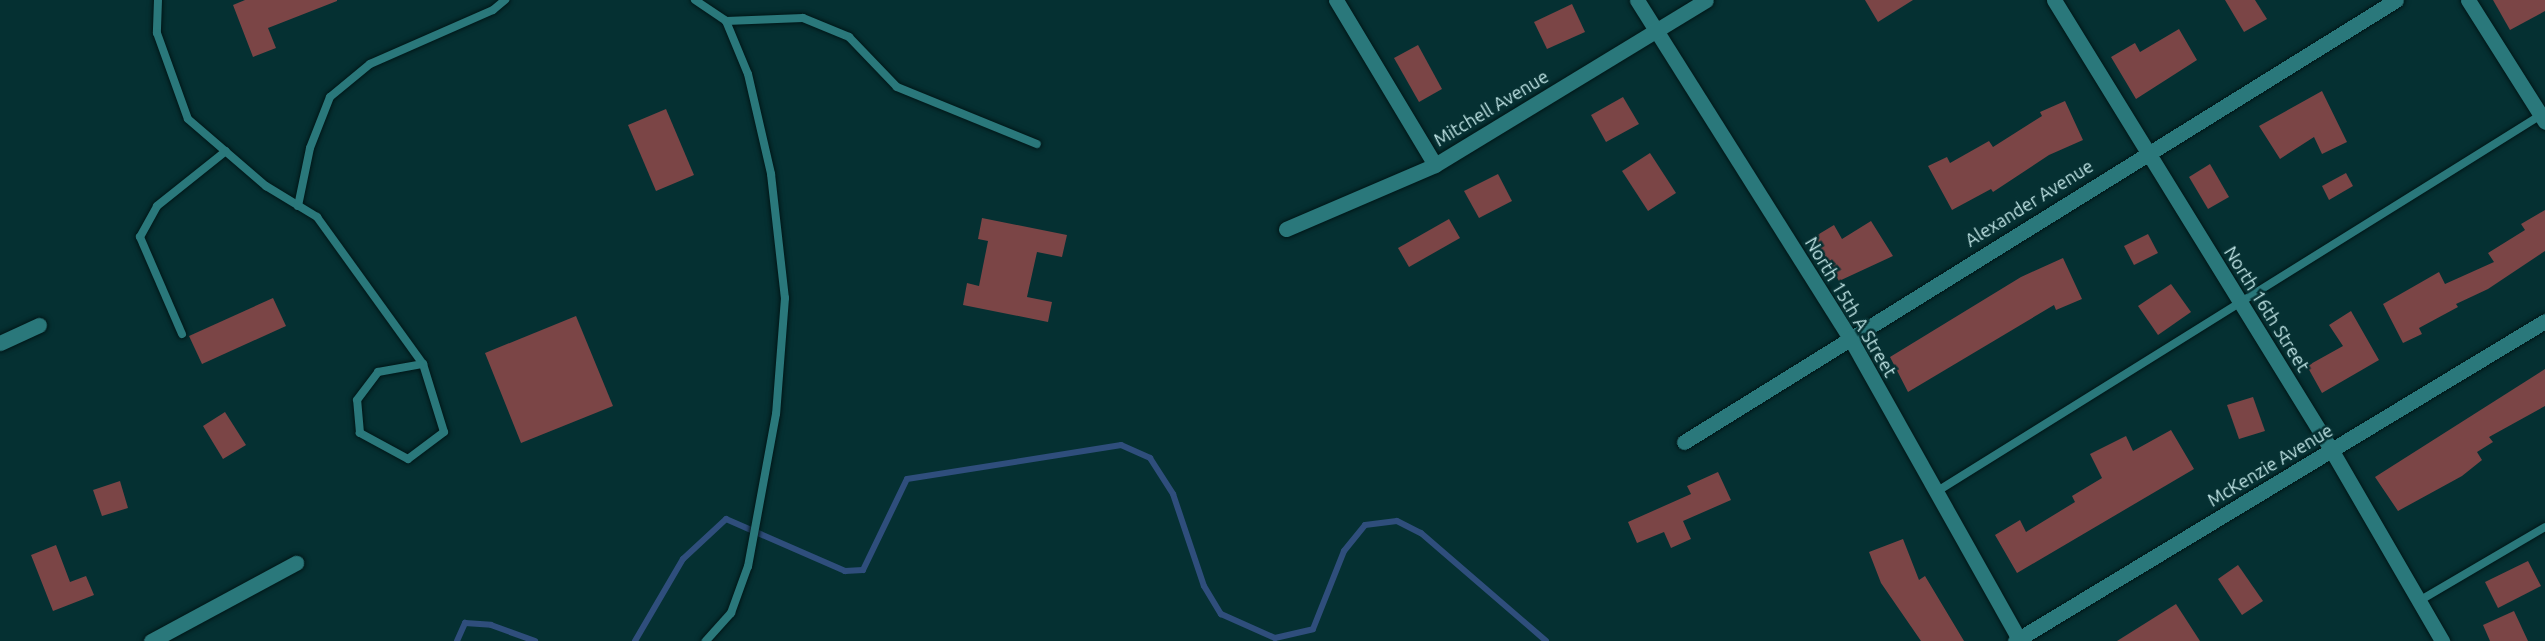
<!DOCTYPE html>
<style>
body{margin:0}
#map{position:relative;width:2545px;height:641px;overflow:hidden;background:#053032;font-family:Ubuntu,sans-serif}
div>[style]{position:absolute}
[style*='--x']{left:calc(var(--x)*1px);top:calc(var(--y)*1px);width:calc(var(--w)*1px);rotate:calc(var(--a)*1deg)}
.stream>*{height:6px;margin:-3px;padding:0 3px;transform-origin:3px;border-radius:3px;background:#2f4e7c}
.building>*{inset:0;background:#7b4546}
.roads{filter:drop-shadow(0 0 2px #011617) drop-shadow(0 0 2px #011617)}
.lane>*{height:8px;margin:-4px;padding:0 4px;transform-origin:4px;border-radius:4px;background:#2a787b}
.street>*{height:15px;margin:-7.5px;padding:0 7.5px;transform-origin:7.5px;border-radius:7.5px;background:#2a787b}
span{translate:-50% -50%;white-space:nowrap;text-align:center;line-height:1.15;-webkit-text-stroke:5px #053032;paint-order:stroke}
.street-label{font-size:18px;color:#c1e5e6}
</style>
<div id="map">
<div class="stream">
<i style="--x:457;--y:641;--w:20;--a:-66"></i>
<i style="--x:465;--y:623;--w:26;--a:4"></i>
<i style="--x:491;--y:625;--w:47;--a:20"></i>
<i style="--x:635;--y:641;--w:95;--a:-59.7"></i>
<i style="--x:683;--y:559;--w:59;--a:-42.9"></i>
<i style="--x:726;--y:519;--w:130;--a:23.6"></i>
<i style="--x:845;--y:571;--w:18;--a:-3"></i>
<i style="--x:863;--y:570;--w:101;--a:-64.2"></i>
<i style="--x:907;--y:479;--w:217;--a:-9"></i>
<i style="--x:1121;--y:445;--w:32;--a:24"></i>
<i style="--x:1150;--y:458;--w:43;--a:57.4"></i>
<i style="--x:1173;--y:494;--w:97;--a:71.4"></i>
<i style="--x:1204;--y:586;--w:33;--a:59"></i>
<i style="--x:1221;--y:614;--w:59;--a:24"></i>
<i style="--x:1275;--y:638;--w:39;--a:-13"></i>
<i style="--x:1313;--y:629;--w:84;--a:-68.3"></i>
<i style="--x:1344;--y:551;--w:33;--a:-51"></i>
<i style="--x:1365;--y:525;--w:32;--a:-7"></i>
<i style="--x:1397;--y:521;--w:27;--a:27"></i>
<i style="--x:1421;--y:533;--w:165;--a:40.8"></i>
</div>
<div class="building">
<i style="clip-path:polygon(245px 0,337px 0,337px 1px,268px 28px,276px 48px,253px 57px,233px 5px)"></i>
<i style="clip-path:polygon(1865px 0,1913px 0,1878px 22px)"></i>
<i style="clip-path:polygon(2225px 0,2255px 0,2267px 19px,2244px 32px)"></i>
<i style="clip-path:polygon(2493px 0,2545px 0,2545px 11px,2510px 30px)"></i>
<i style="clip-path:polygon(1572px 4px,1585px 32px,1547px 49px,1534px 22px)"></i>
<i style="clip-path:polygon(2179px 29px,2197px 60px,2136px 99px,2111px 57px,2135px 43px,2140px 52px)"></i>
<i style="clip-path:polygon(1418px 45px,1442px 89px,1419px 102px,1394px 58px)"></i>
<i style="clip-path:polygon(2322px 91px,2347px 142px,2322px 154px,2314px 137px,2280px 159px,2259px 126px)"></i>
<i style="clip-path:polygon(1623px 97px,1639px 124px,1606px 142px,1591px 115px)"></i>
<i style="clip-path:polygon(2065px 101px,2083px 140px,2049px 155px,1993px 192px,1991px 189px,1952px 210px,1928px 166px,1947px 157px,1950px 163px,1989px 141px,1993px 147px,2042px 116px,2040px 112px)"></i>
<i style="clip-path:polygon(666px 109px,694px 175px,656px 191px,628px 125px)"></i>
<i style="clip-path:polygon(1650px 153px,1676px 193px,1648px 211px,1622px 171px)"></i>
<i style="clip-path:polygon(2210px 164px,2229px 197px,2208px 209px,2189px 177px)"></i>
<i style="clip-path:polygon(2346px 173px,2353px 186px,2329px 200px,2322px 186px)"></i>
<i style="clip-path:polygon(1498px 174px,1512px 201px,1479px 218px,1464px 191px)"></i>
<i style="clip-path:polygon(2545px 210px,2545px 251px,2488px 289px,2456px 304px,2458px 307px,2419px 328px,2422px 334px,2403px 343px,2383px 304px,2439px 272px,2445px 284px,2494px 262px,2488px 253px,2525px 230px,2521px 224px)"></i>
<i style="clip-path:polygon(982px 218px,1067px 235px,1062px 257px,1037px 252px,1027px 297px,1052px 302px,1048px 322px,963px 305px,967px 283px,979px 286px,988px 241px,978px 239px)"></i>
<i style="clip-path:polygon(1449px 219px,1460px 238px,1409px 267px,1398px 248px)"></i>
<i style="clip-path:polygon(1871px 221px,1893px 256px,1839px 281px,1814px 237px,1834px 225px,1842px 239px)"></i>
<i style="clip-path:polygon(2148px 234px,2158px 253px,2134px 265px,2124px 246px)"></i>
<i style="clip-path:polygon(2063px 258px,2082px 299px,2056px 310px,2054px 305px,1908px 392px,1890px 357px,2021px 277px)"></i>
<i style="clip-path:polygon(2171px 284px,2191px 312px,2158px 335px,2138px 306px)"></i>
<i style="clip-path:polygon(273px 298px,286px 326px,202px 364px,189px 336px)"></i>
<i style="clip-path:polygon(2351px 311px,2379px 360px,2322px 393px,2307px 366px,2343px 346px,2329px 325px)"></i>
<i style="clip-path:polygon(576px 316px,613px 406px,521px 443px,485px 353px)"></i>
<i style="clip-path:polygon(2545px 369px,2545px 406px,2489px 437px,2493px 442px,2477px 452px,2482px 460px,2462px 476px,2398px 511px,2375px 477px)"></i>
<i style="clip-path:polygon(2253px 397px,2265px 431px,2239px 439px,2227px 405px)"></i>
<i style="clip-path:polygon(225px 412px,246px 445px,223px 459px,203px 426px)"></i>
<i style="clip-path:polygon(2171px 430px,2194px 469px,2017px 573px,1995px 535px,2020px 520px,2026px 532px,2075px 502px,2072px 496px,2102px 478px,2090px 454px,2126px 436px,2133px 451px)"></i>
<i style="clip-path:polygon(1718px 472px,1731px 500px,1683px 521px,1691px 539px,1671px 548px,1664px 532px,1637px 543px,1628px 522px,1691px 494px,1687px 486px)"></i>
<i style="clip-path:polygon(120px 481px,128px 508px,102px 516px,93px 490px)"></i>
<i style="clip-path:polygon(1903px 539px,1919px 580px,1925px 576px,1964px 641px,1921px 641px,1881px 583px,1869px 552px)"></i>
<i style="clip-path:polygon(56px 545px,70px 582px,86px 576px,94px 595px,53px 611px,31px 555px)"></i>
<i style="clip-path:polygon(2528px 561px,2541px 586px,2498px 608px,2485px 582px)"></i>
<i style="clip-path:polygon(2238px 565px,2263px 601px,2242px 615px,2218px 579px)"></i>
<i style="clip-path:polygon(2176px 604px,2200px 641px,2117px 641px)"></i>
<i style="clip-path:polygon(2514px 611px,2528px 641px,2490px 641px,2483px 625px)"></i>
</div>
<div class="roads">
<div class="lane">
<i style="--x:158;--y:0;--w:33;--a:92"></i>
<i style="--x:157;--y:33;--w:91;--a:70.2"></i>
<i style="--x:188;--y:119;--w:103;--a:40.7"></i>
<i style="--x:266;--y:186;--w:60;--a:31.3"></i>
<i style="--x:317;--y:217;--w:181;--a:54.2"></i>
<i style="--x:423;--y:364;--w:71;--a:72.8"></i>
<i style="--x:444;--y:432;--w:45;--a:143.1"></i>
<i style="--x:408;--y:459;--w:55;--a:-151.6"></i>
<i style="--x:360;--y:433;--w:33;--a:-95"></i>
<i style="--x:357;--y:400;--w:35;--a:-53"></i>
<i style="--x:378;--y:372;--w:46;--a:-10.1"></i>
<i style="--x:695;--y:0;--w:37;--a:34"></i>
<i style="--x:726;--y:21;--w:57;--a:67.5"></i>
<i style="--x:748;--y:74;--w:103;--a:77"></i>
<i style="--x:771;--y:174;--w:125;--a:83.6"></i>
<i style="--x:785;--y:298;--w:116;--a:94.4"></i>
<i style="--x:776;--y:414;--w:155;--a:100.4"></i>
<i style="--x:748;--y:566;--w:50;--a:109.9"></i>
<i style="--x:731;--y:613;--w:38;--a:132"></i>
<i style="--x:726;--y:21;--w:77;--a:-2.2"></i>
<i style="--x:803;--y:18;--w:50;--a:22.4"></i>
<i style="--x:849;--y:37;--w:69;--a:46.2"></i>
<i style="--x:897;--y:87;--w:151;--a:22.2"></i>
<i style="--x:298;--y:206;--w:59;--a:-78.3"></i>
<i style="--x:310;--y:148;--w:55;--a:-68.6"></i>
<i style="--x:330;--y:97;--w:52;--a:-39.5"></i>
<i style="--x:370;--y:64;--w:134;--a:-23.7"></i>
<i style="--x:493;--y:10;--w:16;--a:-40"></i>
<i style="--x:182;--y:334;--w:106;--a:-113.4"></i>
<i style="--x:140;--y:237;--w:35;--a:-61"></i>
<i style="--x:157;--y:206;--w:88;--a:-38.6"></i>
<i style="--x:1936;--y:492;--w:713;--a:-31.93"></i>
<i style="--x:2419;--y:601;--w:146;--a:-30.4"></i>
</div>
<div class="street">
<i style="--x:1336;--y:0;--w:192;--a:59"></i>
<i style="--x:1637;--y:0;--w:400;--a:57.8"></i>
<i style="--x:1850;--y:338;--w:347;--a:60.7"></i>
<i style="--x:2054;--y:0;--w:530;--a:58.35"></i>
<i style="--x:2332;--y:451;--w:220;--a:59.9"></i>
<i style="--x:2468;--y:0;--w:144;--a:57.7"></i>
<i style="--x:1286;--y:229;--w:162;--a:-23.2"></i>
<i style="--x:1435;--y:165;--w:317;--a:-31.3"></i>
<i style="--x:0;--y:343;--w:43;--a:-24.8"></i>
<i style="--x:1684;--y:442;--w:838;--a:-31.83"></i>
<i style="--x:151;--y:641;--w:165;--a:-28.3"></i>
<i style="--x:2015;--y:641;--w:619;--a:-31.12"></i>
</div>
</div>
<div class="street-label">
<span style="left:1491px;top:108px;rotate:-31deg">Mitchell Avenue</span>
<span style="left:2029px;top:203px;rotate:-32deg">Alexander Avenue</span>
<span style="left:1851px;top:307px;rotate:59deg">North 15th A Street</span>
<span style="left:2267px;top:309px;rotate:58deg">North 16th Street</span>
<span style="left:2270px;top:465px;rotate:-31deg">McKenzie Avenue</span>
</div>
</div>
